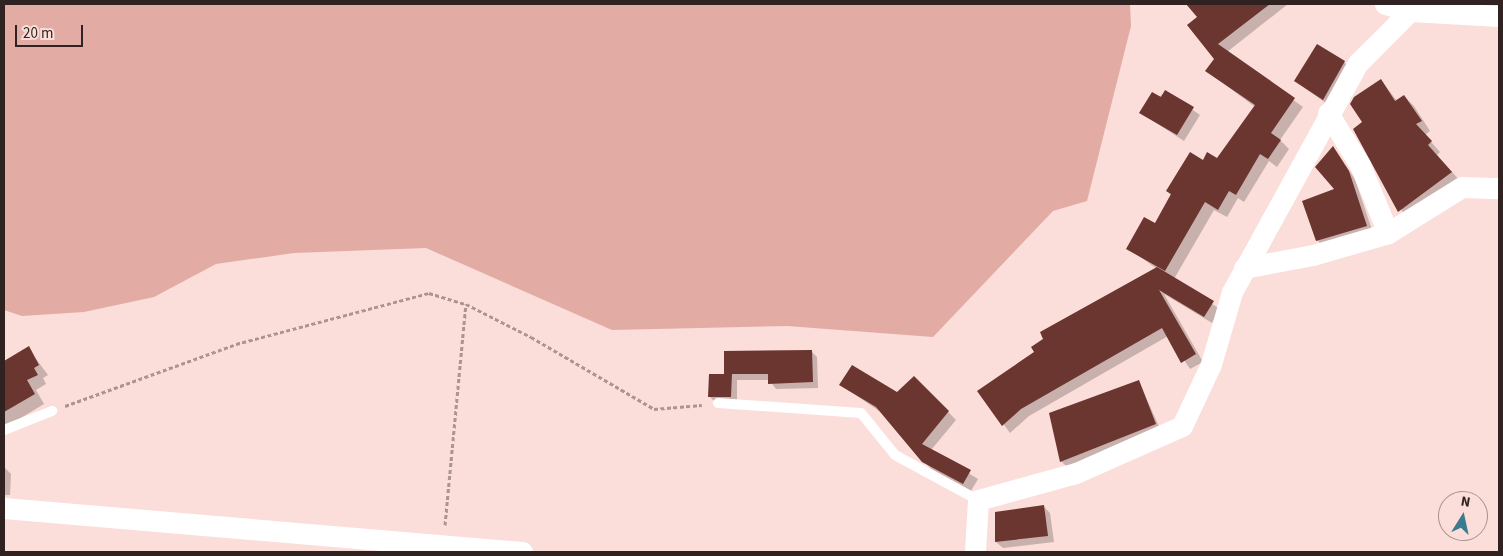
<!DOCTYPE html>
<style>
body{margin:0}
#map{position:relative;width:1503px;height:556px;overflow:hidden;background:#fbddd9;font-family:"Source Sans 3",sans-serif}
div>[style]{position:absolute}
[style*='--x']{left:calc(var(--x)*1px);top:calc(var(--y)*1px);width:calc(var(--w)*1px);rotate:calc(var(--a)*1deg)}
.green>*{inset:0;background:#e2aca5}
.shadow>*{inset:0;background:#0003}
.building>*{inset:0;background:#6b3530}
.path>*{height:3px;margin-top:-1.5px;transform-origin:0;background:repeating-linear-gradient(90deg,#ac9491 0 4px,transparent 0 6.5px)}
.service>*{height:10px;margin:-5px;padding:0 5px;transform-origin:5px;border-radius:5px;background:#fff}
.minor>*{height:21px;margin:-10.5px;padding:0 10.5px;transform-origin:10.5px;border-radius:10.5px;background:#fff}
span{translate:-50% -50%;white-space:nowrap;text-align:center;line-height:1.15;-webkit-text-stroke:5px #fbddd9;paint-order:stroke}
.frame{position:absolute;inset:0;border:5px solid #302220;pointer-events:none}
.north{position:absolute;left:1438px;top:491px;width:50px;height:50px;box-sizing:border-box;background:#fbddd9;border:1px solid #aa928f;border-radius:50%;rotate:10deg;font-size:14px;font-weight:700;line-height:20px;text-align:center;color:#302220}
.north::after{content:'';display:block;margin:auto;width:18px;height:22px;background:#3b7b8f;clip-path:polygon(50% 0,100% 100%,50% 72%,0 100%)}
.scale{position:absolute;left:15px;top:25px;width:68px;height:22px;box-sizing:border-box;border:2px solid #302220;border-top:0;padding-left:6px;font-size:15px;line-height:18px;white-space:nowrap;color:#302220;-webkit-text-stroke:4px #fbddd9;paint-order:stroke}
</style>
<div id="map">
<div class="green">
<i style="clip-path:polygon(4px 4px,1130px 4px,1131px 26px,1087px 201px,1053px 211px,933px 337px,787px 326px,612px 330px,426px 248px,294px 253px,216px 264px,154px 297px,84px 312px,22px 316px,4px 310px)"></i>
</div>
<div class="shadow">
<i style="clip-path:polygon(1188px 4px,1288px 4px,1227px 52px,1303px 107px,1280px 140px,1289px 149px,1277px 167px,1269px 161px,1244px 202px,1238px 198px,1227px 217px,1214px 210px,1174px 279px,1220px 309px,1212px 323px,1164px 294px,1203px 362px,1190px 369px,1168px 336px,1029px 416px,1010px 433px,979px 391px,1157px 269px,1128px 248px,1155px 225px,1172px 196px,1167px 191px,1203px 162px,1218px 160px,1255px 107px,1207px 71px,1216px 59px,1199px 17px)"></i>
<i style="clip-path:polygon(1344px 62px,1351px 69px,1330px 106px,1295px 81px)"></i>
<i style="clip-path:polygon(1381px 80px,1397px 101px,1404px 96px,1414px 106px,1430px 131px,1425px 135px,1440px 152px,1437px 155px,1461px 182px,1408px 221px,1354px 130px,1364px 122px)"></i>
<i style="clip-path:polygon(1166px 91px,1200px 115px,1184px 141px,1141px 113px)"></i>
<i style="clip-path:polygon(1333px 147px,1355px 179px,1373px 233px,1324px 247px,1317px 240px,1336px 190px)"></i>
<i style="clip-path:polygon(28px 348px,48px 375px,43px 378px,46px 384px,36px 390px,44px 404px,4px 428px,4px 362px)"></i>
<i style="clip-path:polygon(811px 351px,817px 357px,818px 388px,776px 389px,769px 380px,737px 380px,737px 402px,715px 402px,709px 396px,726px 375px)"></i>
<i style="clip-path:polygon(914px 377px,956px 420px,931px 450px,978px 479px,971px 491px,931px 469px,882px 413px,841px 385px,898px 394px)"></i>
<i style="clip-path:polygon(1139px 382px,1161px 431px,1068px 468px,1061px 461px)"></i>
<i style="clip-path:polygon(4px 467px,11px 474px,10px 495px,4px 495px)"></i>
<i style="clip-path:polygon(1044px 507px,1050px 513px,1054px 542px,1003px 548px,996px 542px)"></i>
</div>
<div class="building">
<i style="clip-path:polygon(1186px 4px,1270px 4px,1218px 44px,1295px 98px,1271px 133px,1281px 140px,1268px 159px,1260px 154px,1236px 195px,1229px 191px,1218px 210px,1205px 202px,1165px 271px,1126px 249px,1144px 217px,1155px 223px,1171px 194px,1166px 191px,1190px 152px,1203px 160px,1207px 152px,1217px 158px,1255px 105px,1205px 71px,1214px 59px,1187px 25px,1197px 17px)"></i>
<i style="clip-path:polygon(1317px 44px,1345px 61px,1323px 100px,1294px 81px)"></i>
<i style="clip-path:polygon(1381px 79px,1395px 101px,1404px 95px,1422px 121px,1416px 124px,1432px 141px,1428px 145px,1452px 172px,1398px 212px,1353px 129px,1362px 122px,1350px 104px,1354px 97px)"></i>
<i style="clip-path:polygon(1165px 90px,1194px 107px,1177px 135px,1139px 113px,1152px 92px,1161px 97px)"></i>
<i style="clip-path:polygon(1333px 146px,1349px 171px,1367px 226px,1316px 241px,1302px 201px,1334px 189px,1315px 167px)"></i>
<i style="clip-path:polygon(1157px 267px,1214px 301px,1204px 317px,1159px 290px,1196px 354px,1181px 363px,1162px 328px,1021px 409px,1002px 426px,977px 391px,1034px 352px,1031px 347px,1043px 339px,1040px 332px)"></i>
<i style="clip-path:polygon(29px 346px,39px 365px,34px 368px,38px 375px,27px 380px,35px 394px,4px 412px,4px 361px)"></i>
<i style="clip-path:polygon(812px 350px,813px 382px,768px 384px,768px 374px,732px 374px,731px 397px,708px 397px,709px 374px,724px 374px,724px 351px)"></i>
<i style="clip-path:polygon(852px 365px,897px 392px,914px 376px,949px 411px,922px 444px,971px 470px,963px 484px,922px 462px,876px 407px,839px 385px)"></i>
<i style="clip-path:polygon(1139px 380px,1156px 424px,1060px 462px,1049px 413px)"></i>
<i style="clip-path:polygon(1044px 505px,1048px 536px,995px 542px,995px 512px)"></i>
</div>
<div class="path">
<i style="--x:65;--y:406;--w:182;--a:-19.9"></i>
<i style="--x:236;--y:344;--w:200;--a:-14.8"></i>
<i style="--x:429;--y:293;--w:39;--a:17"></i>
<i style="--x:466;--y:304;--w:73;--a:26.9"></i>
<i style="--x:531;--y:337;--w:143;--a:30.3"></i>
<i style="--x:654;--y:409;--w:48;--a:-4.8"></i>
<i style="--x:445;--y:525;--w:222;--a:-84.6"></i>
</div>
<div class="service">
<i style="--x:718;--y:403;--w:143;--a:4"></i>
<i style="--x:861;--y:413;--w:54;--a:51"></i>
<i style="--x:895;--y:455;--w:94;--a:28.5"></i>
<i style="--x:4;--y:430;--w:52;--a:-21.6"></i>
</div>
<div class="minor">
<i style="--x:1385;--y:4;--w:26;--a:16"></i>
<i style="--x:1328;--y:113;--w:61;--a:58.4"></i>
<i style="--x:1360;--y:165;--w:74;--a:67.6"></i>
<i style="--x:1388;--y:233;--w:87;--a:-31.9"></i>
<i style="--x:1462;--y:187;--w:37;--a:2"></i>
<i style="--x:1244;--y:268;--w:70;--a:-10.7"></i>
<i style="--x:1313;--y:255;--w:78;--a:-16.3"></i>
<i style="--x:4;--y:508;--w:520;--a:4.86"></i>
<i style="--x:975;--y:552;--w:52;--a:-86.7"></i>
<i style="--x:978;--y:500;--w:102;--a:-15.4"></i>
<i style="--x:1076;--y:473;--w:116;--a:-23.9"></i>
<i style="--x:1182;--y:426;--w:68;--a:-64.9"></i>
<i style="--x:1211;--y:364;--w:75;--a:-73.7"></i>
<i style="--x:1232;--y:292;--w:261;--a:-61.2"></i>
<i style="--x:1358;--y:63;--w:74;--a:-45"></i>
<i style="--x:1410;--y:11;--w:89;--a:3.2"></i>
</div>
<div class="frame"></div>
<div class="north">N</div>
<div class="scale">20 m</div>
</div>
